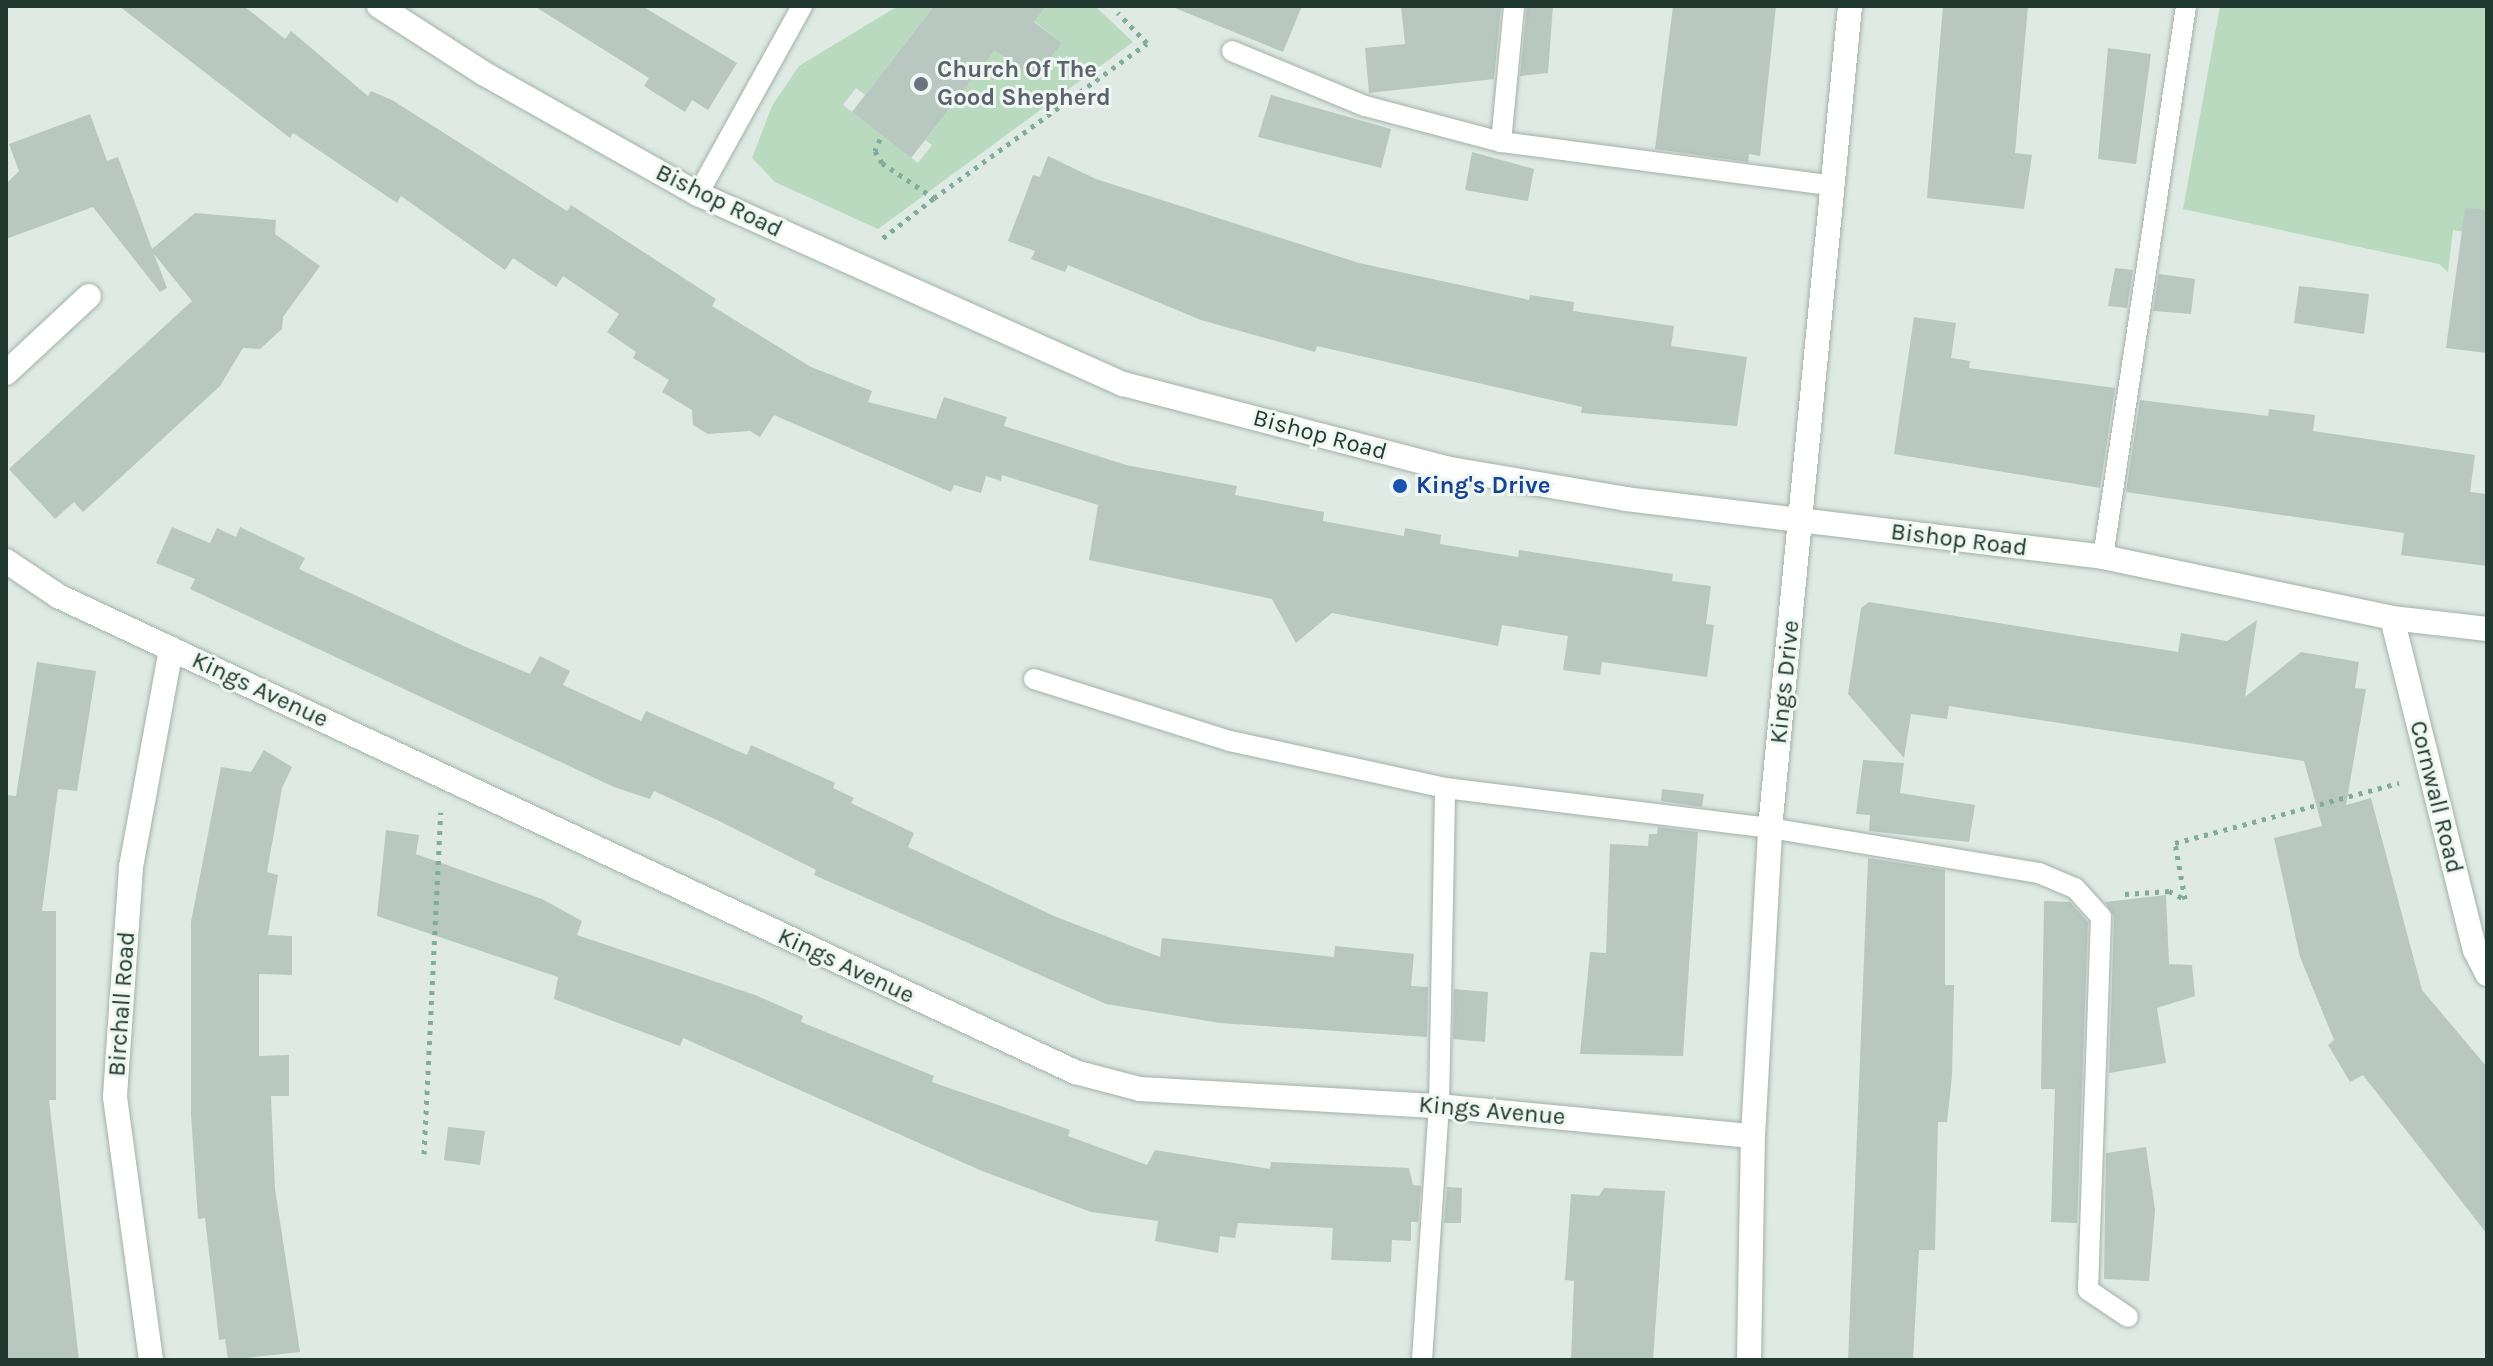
<!DOCTYPE html>
<style>
body{margin:0}
#map{position:relative;width:2493px;height:1366px;overflow:hidden;background:#dfeae4;font-family:Karla,sans-serif}
div>[style]{position:absolute}
[style*='--x']{left:calc(var(--x)*1px);top:calc(var(--y)*1px);width:calc(var(--w)*1px);rotate:calc(var(--a)*1deg)}
.green>*{inset:0;background:#b9dabf}
.building>*{inset:0;background:#b8c7c0}
.path>*{height:5px;margin-top:-2.5px;transform-origin:0;background:repeating-linear-gradient(90deg,#81ac9b 0 4px,transparent 0 10px)}
.roads{filter:drop-shadow(0 0 2px #a2b1ab) drop-shadow(0 0 2px #a2b1ab)}
.lane>*{height:20px;margin:-10px;padding:0 10px;transform-origin:10px;border-radius:10px;background:#fff}
.street>*{height:24px;margin:-12px;padding:0 12px;transform-origin:12px;border-radius:12px;background:#fff}
.secondary>*{height:24px;margin:-12px;padding:0 12px;transform-origin:12px;border-radius:12px;background:#fff}
.dots>*{width:22px;height:22px;translate:-50% -50%;box-sizing:border-box;border:4px solid #eff7f2;border-radius:50%}
span{translate:-50% -50%;white-space:nowrap;text-align:center;line-height:1.15;-webkit-text-stroke:6px #eff7f2;paint-order:stroke}
.worship-label{font-size:24px;color:#5b616d;font-weight:700}
.left{translate:0 -50%;text-align:left}
.street-label{font-size:24px;color:#213931}
.transit-label{font-size:24px;color:#164399;font-weight:700}
.frame{position:absolute;inset:0;border:8px solid #213931;pointer-events:none}
</style>
<div id="map">
<div class="green">
<i style="clip-path:polygon(898px 6px,934px 6px,865px 95px,856px 88px,843px 105px,918px 163px,932px 145px,925px 140px,995px 50px,1034px 79px,1062px 43px,1034px 21px,1046px 6px,1095px 6px,1133px 42px,878px 229px,775px 182px,752px 158px,772px 106px,799px 66px)"></i>
<i style="clip-path:polygon(2220px 6px,2487px 6px,2487px 235px,2453px 230px,2448px 272px,2439px 264px,2183px 209px)"></i>
</div>
<div class="building">
<i style="clip-path:polygon(119px 6px,244px 6px,285px 39px,291px 31px,368px 96px,371px 91px,392px 100px,567px 211px,571px 205px,716px 299px,712px 306px,811px 367px,872px 391px,868px 402px,936px 419px,944px 397px,1007px 417px,1004px 426px,1126px 465px,1237px 486px,1235px 495px,1324px 512px,1323px 521px,1404px 536px,1405px 528px,1441px 535px,1440px 544px,1518px 557px,1519px 550px,1673px 574px,1672px 581px,1711px 586px,1706px 624px,1714px 625px,1707px 677px,1602px 662px,1600px 675px,1563px 670px,1568px 636px,1502px 625px,1498px 646px,1332px 613px,1296px 643px,1272px 599px,1089px 560px,1098px 505px,1002px 475px,1001px 481px,986px 476px,981px 493px,954px 485px,951px 492px,774px 415px,760px 437px,750px 431px,708px 434px,693px 425px,692px 410px,662px 392px,669px 380px,633px 358px,636px 352px,607px 332px,619px 314px,563px 276px,556px 287px,513px 258px,505px 270px,401px 196px,397px 203px,293px 133px,290px 138px)"></i>
<i style="clip-path:polygon(534px 6px,642px 6px,737px 63px,708px 110px,692px 100px,685px 112px,644px 86px,649px 78px)"></i>
<i style="clip-path:polygon(934px 6px,1046px 6px,1034px 22px,1062px 43px,1034px 80px,995px 50px,911px 158px,852px 112px)"></i>
<i style="clip-path:polygon(1170px 6px,1302px 6px,1283px 52px)"></i>
<i style="clip-path:polygon(1401px 6px,1501px 6px,1494px 79px,1369px 93px,1365px 48px,1405px 44px)"></i>
<i style="clip-path:polygon(1527px 6px,1553px 6px,1548px 73px,1520px 76px)"></i>
<i style="clip-path:polygon(1673px 6px,1776px 6px,1760px 156px,1749px 154px,1748px 162px,1655px 149px)"></i>
<i style="clip-path:polygon(1943px 6px,2028px 6px,2015px 153px,2032px 155px,2024px 209px,1927px 198px)"></i>
<i style="clip-path:polygon(2108px 48px,2151px 54px,2136px 164px,2098px 159px)"></i>
<i style="clip-path:polygon(1271px 95px,1391px 129px,1381px 168px,1258px 137px)"></i>
<i style="clip-path:polygon(90px 114px,107px 161px,118px 157px,152px 249px,195px 213px,276px 220px,275px 234px,320px 266px,283px 317px,282px 329px,260px 349px,243px 348px,220px 386px,83px 512px,74px 502px,55px 519px,9px 469px,192px 301px,154px 254px,167px 288px,160px 292px,93px 207px,6px 239px,6px 184px,19px 171px,9px 144px)"></i>
<i style="clip-path:polygon(1472px 152px,1534px 169px,1528px 201px,1465px 190px)"></i>
<i style="clip-path:polygon(1048px 156px,1096px 179px,1359px 263px,1529px 300px,1530px 295px,1574px 302px,1573px 311px,1674px 326px,1671px 346px,1747px 357px,1737px 426px,1581px 413px,1582px 407px,1317px 346px,1315px 352px,1201px 320px,1068px 265px,1065px 272px,1031px 259px,1035px 251px,1008px 241px,1033px 175px,1040px 177px)"></i>
<i style="clip-path:polygon(2465px 208px,2487px 210px,2487px 353px,2446px 348px)"></i>
<i style="clip-path:polygon(2115px 268px,2133px 270px,2127px 308px,2108px 306px)"></i>
<i style="clip-path:polygon(2159px 274px,2195px 279px,2191px 314px,2153px 311px)"></i>
<i style="clip-path:polygon(2299px 286px,2369px 294px,2364px 334px,2294px 323px)"></i>
<i style="clip-path:polygon(1914px 317px,1956px 323px,1951px 358px,1970px 361px,1969px 368px,2115px 388px,2100px 488px,1894px 454px)"></i>
<i style="clip-path:polygon(2140px 400px,2268px 416px,2269px 409px,2315px 415px,2313px 431px,2475px 455px,2470px 492px,2487px 494px,2487px 566px,2401px 555px,2404px 533px,2126px 492px)"></i>
<i style="clip-path:polygon(172px 527px,210px 543px,217px 528px,236px 537px,240px 527px,305px 558px,299px 569px,466px 647px,530px 674px,540px 656px,570px 671px,563px 685px,641px 721px,646px 711px,747px 755px,751px 745px,835px 783px,833px 788px,854px 798px,851px 803px,914px 833px,908px 847px,1054px 916px,1160px 957px,1162px 938px,1334px 957px,1335px 946px,1414px 954px,1411px 986px,1428px 987px,1427px 1037px,1220px 1023px,1106px 1004px,814px 875px,816px 870px,721px 822px,654px 791px,650px 799px,614px 787px,190px 589px,195px 579px,156px 563px)"></i>
<i style="clip-path:polygon(1869px 602px,2178px 652px,2181px 633px,2227px 641px,2257px 620px,2245px 697px,2301px 652px,2359px 662px,2355px 688px,2366px 689px,2346px 805px,2371px 798px,2422px 990px,2487px 1067px,2487px 1234px,2363px 1075px,2350px 1082px,2328px 1045px,2334px 1040px,2300px 957px,2274px 838px,2322px 826px,2304px 761px,1949px 706px,1947px 719px,1911px 714px,1904px 758px,1848px 694px,1861px 608px)"></i>
<i style="clip-path:polygon(37px 662px,96px 671px,77px 791px,58px 789px,42px 911px,56px 911px,56px 1100px,49px 1100px,79px 1360px,6px 1360px,6px 795px,16px 796px)"></i>
<i style="clip-path:polygon(264px 750px,292px 767px,282px 788px,267px 872px,278px 875px,268px 935px,292px 936px,292px 975px,259px 974px,259px 1056px,289px 1055px,289px 1096px,271px 1096px,275px 1189px,300px 1352px,228px 1360px,225px 1339px,219px 1340px,205px 1218px,198px 1219px,191px 1114px,191px 922px,221px 767px,251px 772px)"></i>
<i style="clip-path:polygon(1863px 760px,1904px 763px,1900px 793px,1975px 805px,1969px 842px,1869px 831px,1870px 815px,1856px 814px)"></i>
<i style="clip-path:polygon(1662px 789px,1704px 794px,1702px 807px,1661px 801px)"></i>
<i style="clip-path:polygon(1658px 827px,1698px 832px,1683px 1056px,1580px 1054px,1590px 952px,1606px 953px,1610px 844px,1648px 846px,1649px 834px,1657px 834px)"></i>
<i style="clip-path:polygon(386px 830px,419px 835px,416px 854px,542px 899px,582px 921px,577px 935px,755px 995px,803px 1016px,801px 1022px,934px 1076px,932px 1082px,1070px 1130px,1068px 1136px,1147px 1165px,1155px 1150px,1270px 1169px,1271px 1162px,1409px 1168px,1413px 1185px,1421px 1186px,1418px 1222px,1411px 1222px,1411px 1241px,1392px 1240px,1391px 1262px,1331px 1260px,1333px 1228px,1238px 1223px,1235px 1238px,1220px 1236px,1218px 1253px,1155px 1241px,1158px 1221px,1091px 1212px,982px 1171px,683px 1038px,680px 1046px,554px 999px,558px 977px,377px 916px)"></i>
<i style="clip-path:polygon(1868px 858px,1945px 870px,1945px 985px,1954px 985px,1952px 1076px,1947px 1122px,1938px 1122px,1935px 1250px,1919px 1250px,1913px 1360px,1848px 1360px)"></i>
<i style="clip-path:polygon(2166px 895px,2169px 964px,2192px 965px,2195px 996px,2157px 1008px,2166px 1063px,2109px 1073px,2114px 917px,2105px 902px)"></i>
<i style="clip-path:polygon(2044px 901px,2070px 902px,2088px 922px,2077px 1223px,2051px 1222px,2055px 1089px,2041px 1089px)"></i>
<i style="clip-path:polygon(1454px 989px,1488px 992px,1485px 1042px,1453px 1039px)"></i>
<i style="clip-path:polygon(448px 1127px,485px 1131px,480px 1165px,444px 1160px)"></i>
<i style="clip-path:polygon(2146px 1147px,2155px 1210px,2149px 1281px,2104px 1279px,2106px 1153px)"></i>
<i style="clip-path:polygon(1447px 1187px,1462px 1188px,1461px 1223px,1444px 1223px)"></i>
<i style="clip-path:polygon(1604px 1188px,1665px 1191px,1653px 1360px,1571px 1360px,1574px 1281px,1565px 1280px,1571px 1194px,1599px 1196px)"></i>
</div>
<div class="path">
<i style="--x:880;--y:139;--w:13;--a:113"></i>
<i style="--x:875;--y:151;--w:14;--a:60"></i>
<i style="--x:882;--y:163;--w:63;--a:33.9"></i>
<i style="--x:934;--y:198;--w:263;--a:-36"></i>
<i style="--x:1147;--y:43;--w:42;--a:-134"></i>
<i style="--x:883;--y:238;--w:65;--a:-38.1"></i>
<i style="--x:2125;--y:894;--w:44;--a:-3.9"></i>
<i style="--x:2169;--y:891;--w:18;--a:27"></i>
<i style="--x:2185;--y:899;--w:57;--a:-100.1"></i>
<i style="--x:2175;--y:843;--w:232;--a:-15"></i>
<i style="--x:424;--y:1154;--w:342;--a:-87.2"></i>
</div>
<div class="roads">
<div class="lane">
<i style="--x:1232;--y:51;--w:144;--a:22.5"></i>
<i style="--x:1365;--y:106;--w:141;--a:14.8"></i>
<i style="--x:1501;--y:142;--w:336;--a:7.5"></i>
<i style="--x:1501;--y:142;--w:137;--a:-84.5"></i>
<i style="--x:698;--y:194;--w:215;--a:-61"></i>
<i style="--x:2103;--y:557;--w:557;--a:-81.43"></i>
<i style="--x:1034;--y:679;--w:206;--a:17.6"></i>
<i style="--x:1230;--y:741;--w:220;--a:12.3"></i>
<i style="--x:1445;--y:788;--w:327;--a:7"></i>
<i style="--x:1770;--y:828;--w:273;--a:9.5"></i>
<i style="--x:2039;--y:873;--w:39;--a:23"></i>
<i style="--x:2075;--y:888;--w:39;--a:48"></i>
<i style="--x:2101;--y:917;--w:373;--a:92"></i>
<i style="--x:2088;--y:1290;--w:48;--a:34"></i>
<i style="--x:1422;--y:1360;--w:255;--a:-86.2"></i>
<i style="--x:1439;--y:1106;--w:318;--a:-88.9"></i>
</div>
<div class="street">
<i style="--x:6;--y:373;--w:113;--a:-42.9"></i>
<i style="--x:6;--y:561;--w:63;--a:33.9"></i>
<i style="--x:58;--y:596;--w:1123;--a:25.08"></i>
<i style="--x:1075;--y:1072;--w:67;--a:14.7"></i>
<i style="--x:1140;--y:1089;--w:299;--a:3.3"></i>
<i style="--x:1439;--y:1106;--w:315;--a:5.5"></i>
<i style="--x:2392;--y:618;--w:342;--a:76"></i>
<i style="--x:2475;--y:950;--w:27;--a:63"></i>
<i style="--x:151;--y:1360;--w:266;--a:-97.8"></i>
<i style="--x:115;--y:1096;--w:230;--a:-86"></i>
<i style="--x:131;--y:867;--w:222;--a:-79.6"></i>
<i style="--x:1749;--y:1360;--w:224;--a:-89"></i>
<i style="--x:1753;--y:1136;--w:308;--a:-86.8"></i>
<i style="--x:1770;--y:828;--w:826;--a:-84.44"></i>
</div>
<div class="secondary">
<i style="--x:379;--y:6;--w:124;--a:32.8"></i>
<i style="--x:483;--y:73;--w:247;--a:29.4"></i>
<i style="--x:698;--y:194;--w:466;--a:24.1"></i>
<i style="--x:1123;--y:384;--w:333;--a:14.6"></i>
<i style="--x:1445;--y:468;--w:184;--a:9.7"></i>
<i style="--x:1626;--y:499;--w:481;--a:6.9"></i>
<i style="--x:2103;--y:557;--w:295;--a:11.9"></i>
<i style="--x:2392;--y:618;--w:96;--a:6.6"></i>
</div>
</div>
<div class="dots">
<i style="left:921px;top:84px;background:#6b7280"></i>
<i style="left:1400px;top:486px;background:#1a4fb4"></i>
</div>
<div class="worship-label">
<span class="left" style="left:937px;top:84px">Church Of The<br>Good Shepherd</span>
</div>
<div class="street-label">
<span style="left:719px;top:201px;rotate:26deg">Bishop Road</span>
<span style="left:1320px;top:435px;rotate:15deg">Bishop Road</span>
<span style="left:1959px;top:540px;rotate:7deg">Bishop Road</span>
<span style="left:1785px;top:682px;rotate:-84deg">Kings Drive</span>
<span style="left:260px;top:690px;rotate:25deg">Kings Avenue</span>
<span style="left:2436px;top:797px;rotate:76deg">Cornwall Road</span>
<span style="left:846px;top:966px;rotate:25deg">Kings Avenue</span>
<span style="left:122px;top:1004px;rotate:-86deg">Birchall Road</span>
<span style="left:1492px;top:1111px;rotate:5deg">Kings Avenue</span>
</div>
<div class="transit-label">
<span class="left" style="left:1416px;top:486px">King's Drive</span>
</div>
<div class="frame"></div>
</div>
